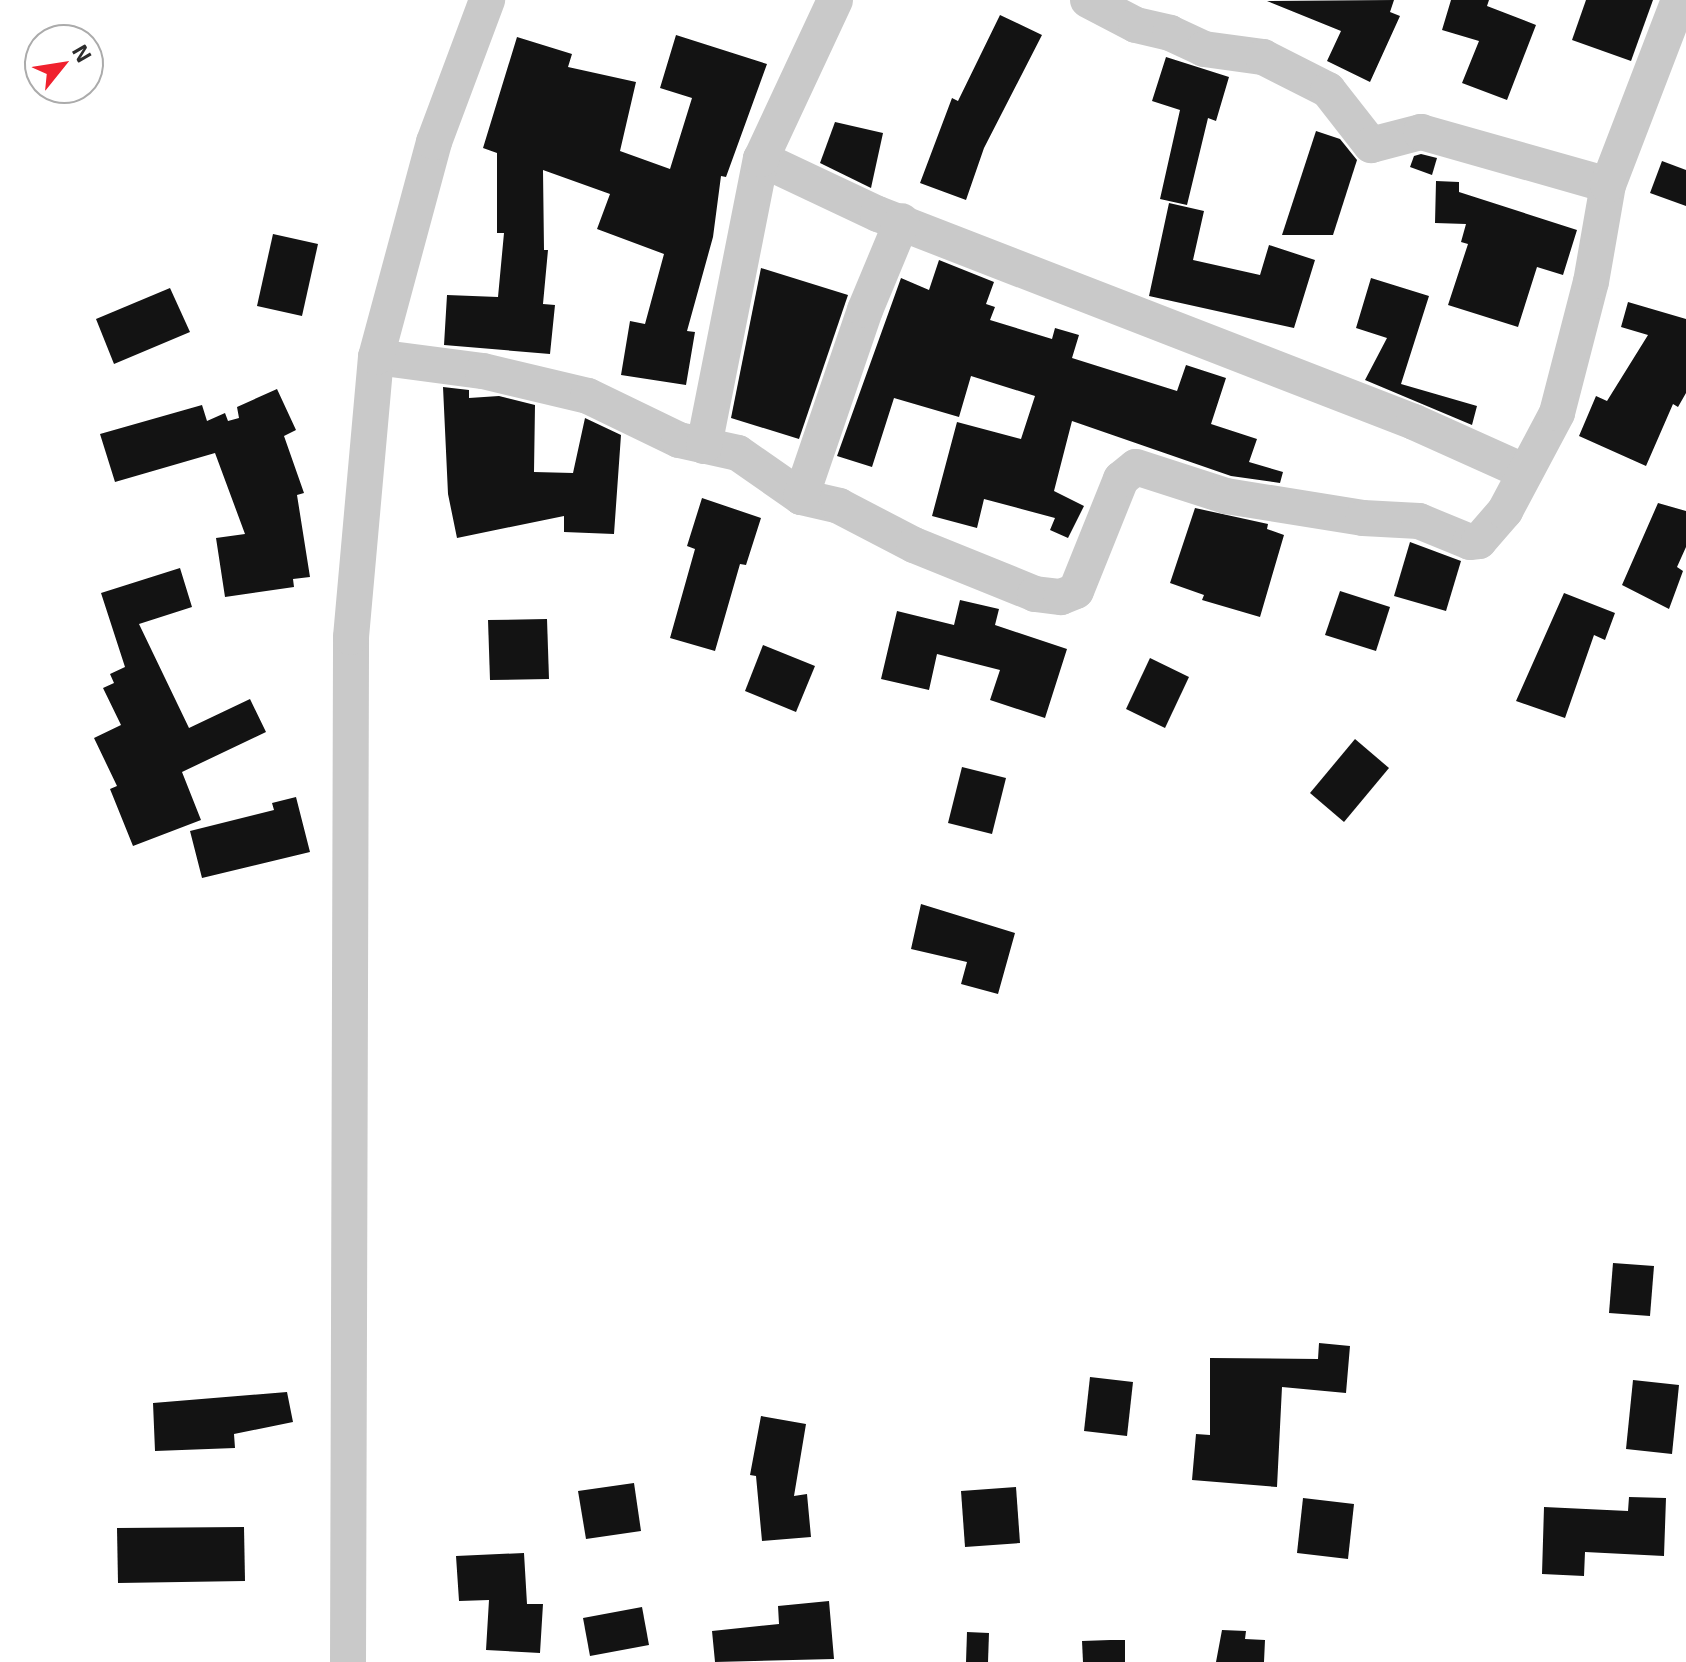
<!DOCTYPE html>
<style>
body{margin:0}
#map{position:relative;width:1686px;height:1662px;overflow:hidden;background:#fff;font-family:"Exo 2",sans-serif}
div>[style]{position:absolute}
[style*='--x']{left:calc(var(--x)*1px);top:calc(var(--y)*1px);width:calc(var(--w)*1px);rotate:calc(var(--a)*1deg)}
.building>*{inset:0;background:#131313}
.minor>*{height:36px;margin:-18px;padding:0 18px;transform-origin:18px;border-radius:18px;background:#c9c9c9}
span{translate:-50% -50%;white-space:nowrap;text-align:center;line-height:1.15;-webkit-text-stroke:8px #fff;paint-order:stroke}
.north{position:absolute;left:24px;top:24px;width:80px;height:80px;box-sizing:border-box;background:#fff;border:2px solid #ababab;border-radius:50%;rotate:60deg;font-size:22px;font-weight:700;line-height:32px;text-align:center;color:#2c2c2c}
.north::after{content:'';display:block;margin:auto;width:28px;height:36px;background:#f0212e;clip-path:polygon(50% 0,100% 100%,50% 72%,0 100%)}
</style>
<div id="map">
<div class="building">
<i style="clip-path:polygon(1394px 0,1390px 12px,1400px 16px,1370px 82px,1327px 61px,1341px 31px,1267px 1px)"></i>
<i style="clip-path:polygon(1451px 0,1489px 0,1487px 6px,1536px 25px,1507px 100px,1462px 83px,1479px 41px,1442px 30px)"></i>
<i style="clip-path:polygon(1586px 0,1653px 0,1631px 61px,1572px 40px)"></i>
<i style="clip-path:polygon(1000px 15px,1042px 35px,984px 148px,966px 200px,920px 183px,952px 98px,958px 101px)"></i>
<i style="clip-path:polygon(676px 35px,767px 64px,726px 177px,721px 176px,713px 237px,687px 331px,695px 332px,686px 385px,621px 375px,630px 321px,645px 324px,664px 254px,597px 229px,610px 194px,543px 170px,544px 250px,548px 250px,543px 304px,555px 305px,550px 354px,444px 345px,447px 295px,498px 297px,504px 233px,497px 233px,497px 153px,483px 148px,517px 37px,572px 54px,568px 67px,636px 82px,620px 151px,670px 169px,692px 98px,660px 88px)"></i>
<i style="clip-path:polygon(1166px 57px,1229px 77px,1216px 121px,1208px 118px,1187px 205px,1160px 199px,1180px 110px,1152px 101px)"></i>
<i style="clip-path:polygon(835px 122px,883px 133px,871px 188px,820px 163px)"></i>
<i style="clip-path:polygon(1316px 131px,1340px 139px,1357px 160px,1333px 235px,1282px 235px)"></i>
<i style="clip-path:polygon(1421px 154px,1437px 158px,1432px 175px,1410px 167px,1414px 156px)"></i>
<i style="clip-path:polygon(1662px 161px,1686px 170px,1686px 206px,1650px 193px)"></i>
<i style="clip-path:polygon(1436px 181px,1459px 182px,1459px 192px,1577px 230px,1563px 275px,1537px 267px,1518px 327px,1448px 305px,1468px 244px,1461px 242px,1466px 224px,1435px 223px)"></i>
<i style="clip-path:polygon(1169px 203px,1204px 211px,1193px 260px,1260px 275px,1269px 245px,1315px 260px,1294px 328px,1149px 296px)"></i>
<i style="clip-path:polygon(273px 234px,318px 244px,302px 316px,257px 306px)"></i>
<i style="clip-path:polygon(939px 260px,994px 282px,986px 304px,995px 307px,990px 320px,1052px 339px,1055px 328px,1079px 335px,1072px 358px,1177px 391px,1186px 365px,1226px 378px,1211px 424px,1257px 439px,1249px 462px,1283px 472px,1280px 483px,1231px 476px,1072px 421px,1054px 491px,1084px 506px,1068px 538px,1050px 530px,1055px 518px,984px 499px,977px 528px,932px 516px,957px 422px,1021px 439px,1035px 396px,971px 376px,959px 417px,894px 398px,872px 467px,837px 456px,901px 278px,929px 290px)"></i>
<i style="clip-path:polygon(761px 268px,848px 295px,799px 439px,731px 418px)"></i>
<i style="clip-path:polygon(1371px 278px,1429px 296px,1401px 384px,1477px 406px,1472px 425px,1365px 380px,1387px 338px,1356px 328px)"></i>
<i style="clip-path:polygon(170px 288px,190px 332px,114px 364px,96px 319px)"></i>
<i style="clip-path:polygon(1628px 302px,1686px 319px,1686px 393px,1678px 407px,1673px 404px,1646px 466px,1579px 436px,1596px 396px,1607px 401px,1648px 335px,1621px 327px)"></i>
<i style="clip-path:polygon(443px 387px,469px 390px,469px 398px,499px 396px,535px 405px,534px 472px,573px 473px,585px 418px,621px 435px,614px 534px,564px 532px,564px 516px,457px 538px,448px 494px)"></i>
<i style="clip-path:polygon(277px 389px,296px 430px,284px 436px,304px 493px,297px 495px,310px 577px,293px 579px,294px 587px,225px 597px,216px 538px,245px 534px,215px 453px,115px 482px,100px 434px,202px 405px,207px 421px,225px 413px,228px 421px,239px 418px,237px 407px)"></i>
<i style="clip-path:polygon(702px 498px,761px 518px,746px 565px,740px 564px,715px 651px,670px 638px,695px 549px,687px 546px)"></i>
<i style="clip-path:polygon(1658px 503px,1686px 511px,1686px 547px,1677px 567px,1683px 571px,1669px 609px,1622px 585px)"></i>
<i style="clip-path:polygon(1195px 508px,1268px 524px,1267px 529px,1284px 535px,1260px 617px,1202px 600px,1204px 595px,1170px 583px)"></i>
<i style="clip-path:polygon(1410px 542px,1461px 561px,1446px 611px,1394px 596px)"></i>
<i style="clip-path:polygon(180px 568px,192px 607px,139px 624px,189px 728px,250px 699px,266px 732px,182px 772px,201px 820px,133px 846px,110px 789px,117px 786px,94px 738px,121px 725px,103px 688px,114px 683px,110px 674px,125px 667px,101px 593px)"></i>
<i style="clip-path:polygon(1340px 591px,1390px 607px,1376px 651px,1325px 635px)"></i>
<i style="clip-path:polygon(1564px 593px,1615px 613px,1605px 640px,1594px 635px,1565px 718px,1516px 701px)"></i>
<i style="clip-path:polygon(960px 600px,999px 609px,995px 625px,1067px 649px,1045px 718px,990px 700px,1000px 670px,937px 654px,929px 690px,881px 679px,897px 611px,954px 625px)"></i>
<i style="clip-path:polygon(547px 619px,549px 679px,490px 680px,488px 620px)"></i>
<i style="clip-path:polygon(763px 645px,815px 666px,796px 712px,745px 691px)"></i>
<i style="clip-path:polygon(1150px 658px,1189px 677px,1165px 728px,1126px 709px)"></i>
<i style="clip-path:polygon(1355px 739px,1389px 768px,1344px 822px,1310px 793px)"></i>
<i style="clip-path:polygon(962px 767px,1006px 778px,992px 834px,948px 823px)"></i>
<i style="clip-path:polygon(296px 797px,310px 852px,202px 878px,190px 831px,274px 810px,272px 803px)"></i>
<i style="clip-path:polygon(921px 904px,1015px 933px,998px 994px,961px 984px,967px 962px,911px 949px)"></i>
<i style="clip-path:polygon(1613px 1263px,1654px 1266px,1650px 1316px,1609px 1313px)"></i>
<i style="clip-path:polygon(1319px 1343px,1350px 1346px,1346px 1393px,1282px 1387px,1277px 1487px,1192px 1480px,1196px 1434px,1210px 1435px,1210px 1358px,1318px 1359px)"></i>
<i style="clip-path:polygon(1090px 1377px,1133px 1382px,1127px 1436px,1084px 1431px)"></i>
<i style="clip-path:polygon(1633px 1380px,1679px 1385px,1672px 1454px,1626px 1449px)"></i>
<i style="clip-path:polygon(287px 1392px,293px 1422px,234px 1434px,235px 1448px,155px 1451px,153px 1403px)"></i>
<i style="clip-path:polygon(761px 1416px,806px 1424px,794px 1496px,807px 1494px,811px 1537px,762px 1541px,756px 1476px,750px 1475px)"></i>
<i style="clip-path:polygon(634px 1483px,641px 1531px,586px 1539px,578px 1491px)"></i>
<i style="clip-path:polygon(1016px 1487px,1020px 1543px,965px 1547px,961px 1491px)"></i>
<i style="clip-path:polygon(1629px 1497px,1666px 1498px,1664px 1556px,1585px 1552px,1584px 1576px,1542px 1574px,1544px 1507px,1628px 1511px)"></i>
<i style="clip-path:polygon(1303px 1498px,1354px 1504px,1348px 1559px,1297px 1553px)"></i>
<i style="clip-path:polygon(244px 1527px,245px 1581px,118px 1583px,117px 1528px)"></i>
<i style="clip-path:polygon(524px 1553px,527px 1604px,543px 1604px,540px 1653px,486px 1650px,489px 1600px,459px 1601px,456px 1556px)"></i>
<i style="clip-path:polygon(829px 1601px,834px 1659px,715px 1662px,712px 1631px,779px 1624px,778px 1606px)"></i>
<i style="clip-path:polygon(642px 1607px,649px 1645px,590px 1656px,583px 1618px)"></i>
<i style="clip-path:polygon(1222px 1630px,1246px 1631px,1245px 1639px,1265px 1640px,1264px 1662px,1216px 1662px)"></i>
<i style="clip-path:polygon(967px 1632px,989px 1633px,988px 1662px,966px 1662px)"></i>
<i style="clip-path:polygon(1110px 1640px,1125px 1640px,1125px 1662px,1083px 1662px,1082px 1641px)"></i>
</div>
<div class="minor">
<i style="--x:1088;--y:0;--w:54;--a:27.5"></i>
<i style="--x:1136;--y:25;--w:35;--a:13"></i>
<i style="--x:1170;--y:33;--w:38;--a:25"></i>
<i style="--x:1204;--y:49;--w:60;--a:7.7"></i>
<i style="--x:1263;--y:57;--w:73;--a:26.9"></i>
<i style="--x:1328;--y:90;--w:70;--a:52"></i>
<i style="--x:1371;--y:145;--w:52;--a:-14.6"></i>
<i style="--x:1421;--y:132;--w:194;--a:15.8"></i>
<i style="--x:761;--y:159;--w:129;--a:25.2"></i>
<i style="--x:878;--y:214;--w:575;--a:21.21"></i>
<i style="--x:1414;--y:422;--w:122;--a:24.2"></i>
<i style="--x:376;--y:357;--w:108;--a:7.5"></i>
<i style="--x:483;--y:371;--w:108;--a:13.4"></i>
<i style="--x:588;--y:396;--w:101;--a:25.8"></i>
<i style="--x:679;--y:440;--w:60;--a:12.4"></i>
<i style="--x:738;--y:453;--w:77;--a:34.9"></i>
<i style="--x:801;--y:497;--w:39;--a:13"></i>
<i style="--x:839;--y:506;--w:85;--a:27.5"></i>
<i style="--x:914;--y:545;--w:131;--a:22"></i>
<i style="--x:1035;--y:594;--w:26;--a:7"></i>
<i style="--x:1061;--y:597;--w:16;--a:-22"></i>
<i style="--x:1076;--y:591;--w:121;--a:-68.1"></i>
<i style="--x:1121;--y:479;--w:19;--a:-39"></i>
<i style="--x:1136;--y:467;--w:95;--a:17.9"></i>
<i style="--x:1226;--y:496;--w:139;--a:9.1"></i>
<i style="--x:1363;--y:518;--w:56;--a:3.1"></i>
<i style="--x:1419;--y:521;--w:55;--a:22.4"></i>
<i style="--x:1470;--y:542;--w:9;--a:-6"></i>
<i style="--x:1479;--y:541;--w:40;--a:-49"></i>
<i style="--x:1505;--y:511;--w:111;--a:-62"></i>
<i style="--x:1557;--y:413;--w:135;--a:-75.5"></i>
<i style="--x:1591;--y:282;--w:98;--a:-80.1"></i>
<i style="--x:1608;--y:185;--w:198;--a:-69"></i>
<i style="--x:704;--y:446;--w:293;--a:-78.8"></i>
<i style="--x:761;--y:159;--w:175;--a:-65"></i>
<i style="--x:801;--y:497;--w:198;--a:-71.1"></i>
<i style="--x:865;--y:310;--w:96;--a:-67.4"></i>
<i style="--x:348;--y:1662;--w:1025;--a:-89.83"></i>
<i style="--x:351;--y:637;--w:281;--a:-84.9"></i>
<i style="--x:376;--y:357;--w:223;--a:-74.9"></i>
<i style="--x:434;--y:142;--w:152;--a:-69.5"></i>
</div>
<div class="north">N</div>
</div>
